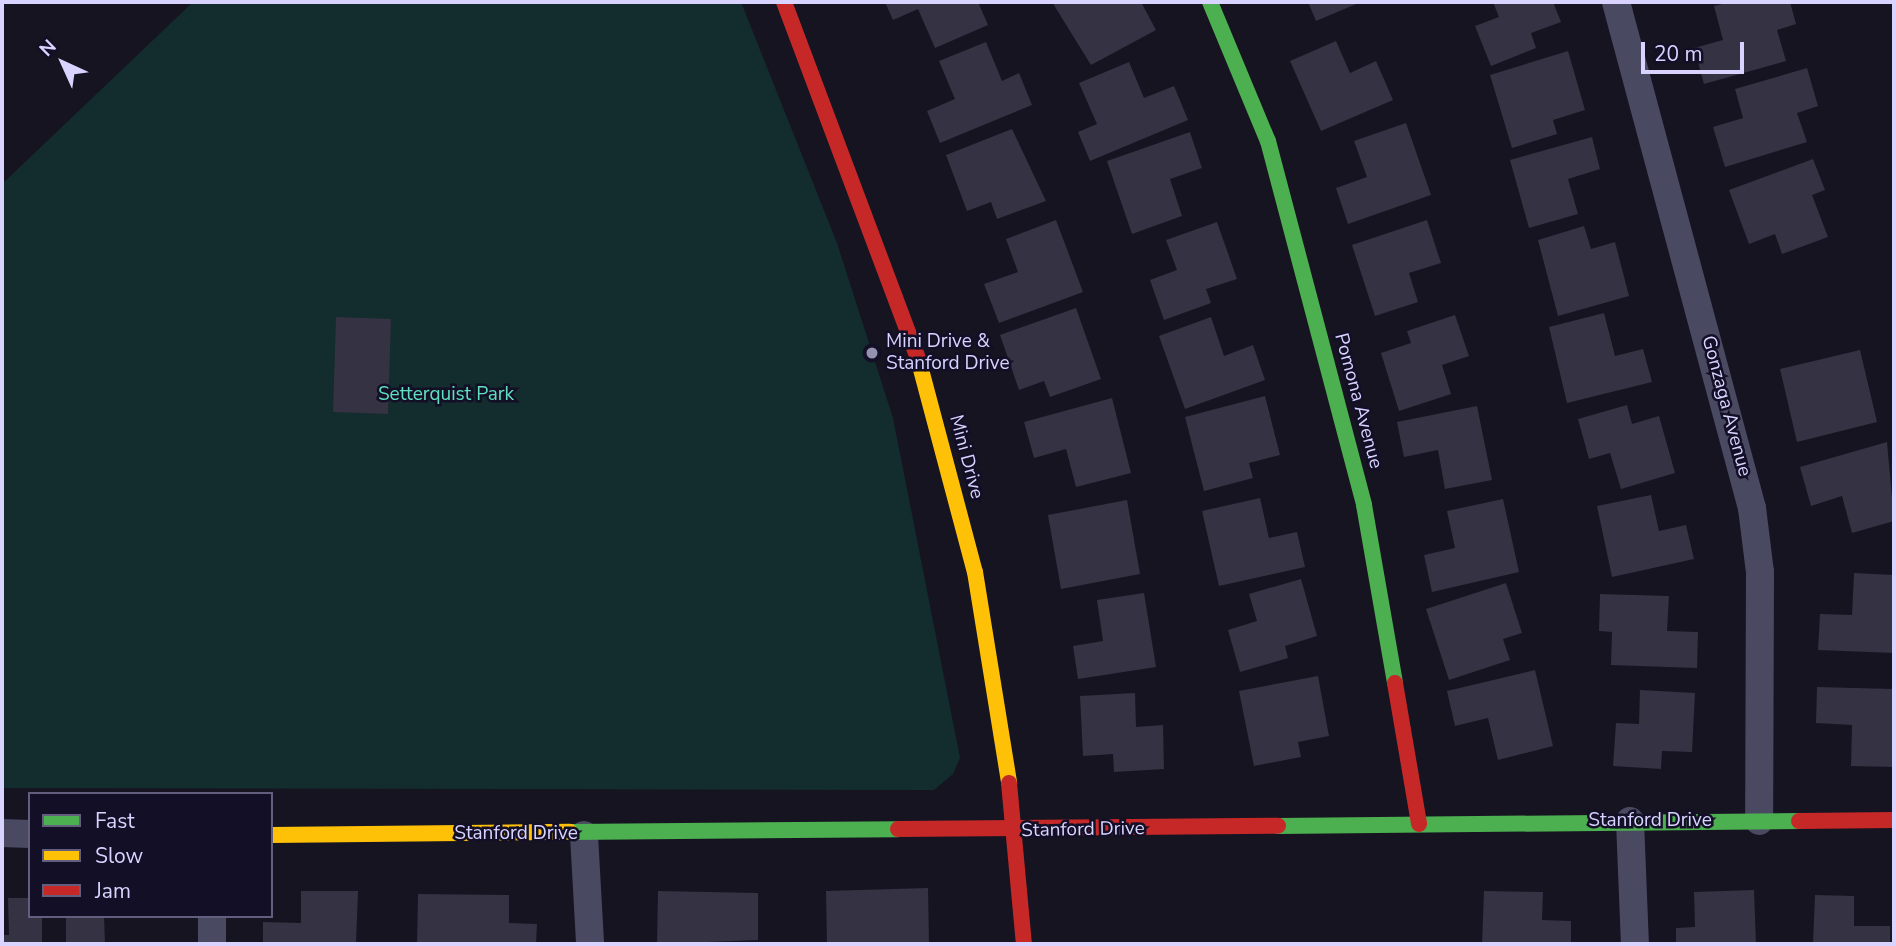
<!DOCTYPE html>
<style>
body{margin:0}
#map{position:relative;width:1896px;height:946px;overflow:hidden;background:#161421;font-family:"Nunito Sans",sans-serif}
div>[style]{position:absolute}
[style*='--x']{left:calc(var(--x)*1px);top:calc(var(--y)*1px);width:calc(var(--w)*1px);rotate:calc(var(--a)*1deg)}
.green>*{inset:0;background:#132c2d}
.building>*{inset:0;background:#343243}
.street>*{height:28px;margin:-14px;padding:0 14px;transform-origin:14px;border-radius:14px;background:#4a4962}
.fast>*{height:16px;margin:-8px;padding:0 8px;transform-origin:8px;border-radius:8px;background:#4caf50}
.slow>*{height:16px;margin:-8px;padding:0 8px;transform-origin:8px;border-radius:8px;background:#ffc107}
.jam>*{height:16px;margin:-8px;padding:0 8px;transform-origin:8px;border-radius:8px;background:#c62828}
.dots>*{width:19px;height:19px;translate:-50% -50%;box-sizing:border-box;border:4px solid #130f26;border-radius:50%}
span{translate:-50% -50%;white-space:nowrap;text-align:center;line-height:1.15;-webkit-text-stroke:5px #130f26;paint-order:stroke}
.poi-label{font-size:19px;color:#d9d4ff}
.left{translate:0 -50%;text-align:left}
.park-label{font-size:19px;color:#5fe0c0}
.street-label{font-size:19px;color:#d9d4ff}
.frame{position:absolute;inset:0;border:4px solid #d9d4ff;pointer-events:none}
.legend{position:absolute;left:28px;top:792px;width:245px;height:126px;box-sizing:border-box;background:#130f26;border:2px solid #625e7d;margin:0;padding:9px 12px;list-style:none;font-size:21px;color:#d9d4ff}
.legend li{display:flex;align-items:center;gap:14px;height:35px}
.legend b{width:35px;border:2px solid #625e7d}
.north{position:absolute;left:28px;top:28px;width:70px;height:70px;-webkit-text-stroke:5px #130f26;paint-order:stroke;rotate:315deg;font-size:19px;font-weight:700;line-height:28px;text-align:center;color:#d9d4ff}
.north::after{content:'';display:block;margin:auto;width:24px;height:32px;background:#d9d4ff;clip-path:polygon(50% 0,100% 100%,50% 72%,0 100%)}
.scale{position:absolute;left:1641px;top:42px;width:103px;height:32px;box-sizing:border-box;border:4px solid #d9d4ff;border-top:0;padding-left:9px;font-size:21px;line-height:24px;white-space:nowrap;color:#d9d4ff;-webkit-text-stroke:5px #130f26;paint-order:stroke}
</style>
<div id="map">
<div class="green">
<i style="clip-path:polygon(193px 2px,741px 2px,837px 243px,893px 418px,960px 758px,953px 774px,934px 790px,2px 788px,2px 184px)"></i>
</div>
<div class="building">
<i style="clip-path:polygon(885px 2px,978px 2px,988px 25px,935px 48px,918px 9px,893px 20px)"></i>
<i style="clip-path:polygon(1052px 2px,1141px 2px,1156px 30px,1091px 65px)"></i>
<i style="clip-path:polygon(1308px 2px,1361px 2px,1316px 21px)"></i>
<i style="clip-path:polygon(1493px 2px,1553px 2px,1561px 22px,1531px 33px,1536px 48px,1491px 66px,1475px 26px,1499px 17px)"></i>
<i style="clip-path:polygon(1730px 2px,1790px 2px,1796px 24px,1777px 30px,1786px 61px,1704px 84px,1694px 48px,1723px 40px,1714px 6px)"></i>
<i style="clip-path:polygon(1336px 41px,1350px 73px,1376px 61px,1393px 100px,1321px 131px,1290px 61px)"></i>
<i style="clip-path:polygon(986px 42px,1002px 81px,1019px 73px,1032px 105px,940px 143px,927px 111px,955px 99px,939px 61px)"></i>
<i style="clip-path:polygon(1568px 51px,1585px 110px,1553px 120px,1557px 134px,1512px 148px,1490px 75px)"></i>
<i style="clip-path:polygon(1129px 62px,1144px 98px,1174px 86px,1188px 120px,1090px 161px,1078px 132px,1097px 124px,1079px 83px)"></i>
<i style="clip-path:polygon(1807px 68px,1818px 106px,1797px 113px,1807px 142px,1725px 167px,1713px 127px,1743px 118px,1735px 89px)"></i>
<i style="clip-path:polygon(1406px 123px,1431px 195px,1348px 224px,1336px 188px,1367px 177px,1354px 141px)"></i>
<i style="clip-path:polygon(1012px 129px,1046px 201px,997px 219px,991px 202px,967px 211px,946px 155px)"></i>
<i style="clip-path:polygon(1190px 132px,1202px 168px,1170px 179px,1182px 216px,1132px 234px,1107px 161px)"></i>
<i style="clip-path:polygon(1592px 137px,1600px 169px,1568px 179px,1578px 214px,1529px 228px,1510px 160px)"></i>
<i style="clip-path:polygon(1813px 159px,1825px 190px,1812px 195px,1828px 237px,1782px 254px,1775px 234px,1749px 244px,1729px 190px)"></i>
<i style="clip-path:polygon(1056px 220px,1083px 292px,999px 323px,984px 284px,1018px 272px,1006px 239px)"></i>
<i style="clip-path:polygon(1427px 220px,1441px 263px,1409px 273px,1418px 302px,1375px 316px,1352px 245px)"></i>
<i style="clip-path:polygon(1217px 222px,1237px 279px,1206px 289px,1211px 303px,1164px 320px,1150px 280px,1177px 270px,1166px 240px)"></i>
<i style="clip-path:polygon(1584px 226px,1591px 249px,1615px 242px,1629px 296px,1558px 316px,1538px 240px)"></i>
<i style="clip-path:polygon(1076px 308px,1101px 379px,1050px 397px,1044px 381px,1019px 390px,1000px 335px)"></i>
<i style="clip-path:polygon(1604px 313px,1615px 356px,1643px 349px,1652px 382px,1567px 403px,1549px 327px)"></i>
<i style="clip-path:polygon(1455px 315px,1469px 356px,1442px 365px,1451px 394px,1399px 411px,1381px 353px,1411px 343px,1407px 331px)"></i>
<i style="clip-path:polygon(336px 317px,391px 319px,388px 414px,333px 412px)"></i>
<i style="clip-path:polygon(1211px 317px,1224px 356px,1253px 345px,1265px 380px,1185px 409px,1159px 336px)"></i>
<i style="clip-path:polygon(1860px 350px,1877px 422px,1797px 442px,1780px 369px)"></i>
<i style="clip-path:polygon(1265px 396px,1280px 455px,1249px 463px,1253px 478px,1204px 491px,1185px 417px)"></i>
<i style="clip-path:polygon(1112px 398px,1131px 473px,1076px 487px,1066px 449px,1034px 458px,1024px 422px)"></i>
<i style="clip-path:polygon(1627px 405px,1632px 424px,1659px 416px,1675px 473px,1621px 489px,1610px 453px,1589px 459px,1578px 419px)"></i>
<i style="clip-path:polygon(1477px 406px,1492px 480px,1445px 489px,1438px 450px,1404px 457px,1397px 422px)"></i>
<i style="clip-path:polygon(1887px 442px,1894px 521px,1852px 533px,1842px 496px,1811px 506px,1800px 467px)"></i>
<i style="clip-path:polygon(1651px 495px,1659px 531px,1686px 525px,1694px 559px,1612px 577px,1597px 506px)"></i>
<i style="clip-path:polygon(1260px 498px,1269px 538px,1297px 532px,1305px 567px,1219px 586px,1202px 511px)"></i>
<i style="clip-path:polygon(1503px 499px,1519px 572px,1432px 592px,1424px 555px,1455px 548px,1447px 511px)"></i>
<i style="clip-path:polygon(1127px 500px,1140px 574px,1061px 589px,1048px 515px)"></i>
<i style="clip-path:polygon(1854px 573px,1894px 575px,1894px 653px,1818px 650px,1820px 614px,1852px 615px)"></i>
<i style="clip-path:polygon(1301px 579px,1317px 636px,1285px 646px,1288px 658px,1240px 672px,1228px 630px,1257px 621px,1249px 594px)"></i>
<i style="clip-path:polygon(1506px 583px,1522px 633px,1503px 639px,1510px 660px,1449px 680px,1426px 609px)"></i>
<i style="clip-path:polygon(1144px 593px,1156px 667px,1078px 679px,1073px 646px,1103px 641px,1097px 600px)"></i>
<i style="clip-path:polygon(1600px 594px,1669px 596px,1667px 631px,1698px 632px,1697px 668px,1611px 665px,1612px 632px,1599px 631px)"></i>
<i style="clip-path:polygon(1535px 670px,1553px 746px,1498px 760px,1488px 718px,1455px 726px,1447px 691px)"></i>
<i style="clip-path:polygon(1318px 676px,1329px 736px,1298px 742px,1301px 757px,1254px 766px,1239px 691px)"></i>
<i style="clip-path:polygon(1817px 687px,1894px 689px,1894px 767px,1851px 766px,1852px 725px,1816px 723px)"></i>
<i style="clip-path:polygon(1640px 690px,1695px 693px,1692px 752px,1662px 751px,1661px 769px,1613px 766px,1616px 723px,1639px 724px)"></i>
<i style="clip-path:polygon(1135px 693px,1136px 727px,1163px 725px,1164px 769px,1114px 772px,1113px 754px,1083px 756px,1080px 696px)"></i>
<i style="clip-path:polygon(928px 888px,929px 944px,827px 944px,826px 891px)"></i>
<i style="clip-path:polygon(1754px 890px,1756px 944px,1676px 944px,1676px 928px,1695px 927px,1694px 892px)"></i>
<i style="clip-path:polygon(301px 891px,358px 891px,356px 944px,263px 944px,263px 922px,301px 923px)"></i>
<i style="clip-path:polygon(658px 891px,758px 893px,758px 940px,657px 944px)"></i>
<i style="clip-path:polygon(1484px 891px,1543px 892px,1542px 920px,1571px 921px,1571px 944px,1482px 944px)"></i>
<i style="clip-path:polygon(418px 894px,509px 895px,509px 923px,537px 924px,536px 944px,417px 944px)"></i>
<i style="clip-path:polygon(1815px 895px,1854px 896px,1854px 926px,1890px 926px,1890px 944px,1813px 944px)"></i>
<i style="clip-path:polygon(8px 898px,30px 898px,30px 916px,42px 916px,42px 944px,2px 944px,2px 935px,9px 935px)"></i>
<i style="clip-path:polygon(66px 916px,104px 916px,105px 944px,66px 944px)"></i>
</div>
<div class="street">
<i style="--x:1616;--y:2;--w:524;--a:74.96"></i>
<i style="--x:1752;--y:508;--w:64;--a:82.9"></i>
<i style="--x:1760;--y:572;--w:249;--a:90.2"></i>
<i style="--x:1630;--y:821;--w:123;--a:87.7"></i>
<i style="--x:2;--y:833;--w:28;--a:2"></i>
<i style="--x:584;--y:835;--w:109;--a:86.8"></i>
<i style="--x:212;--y:944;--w:28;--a:-90"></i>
</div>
<div class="fast">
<i style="--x:1210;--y:2;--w:151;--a:67.4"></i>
<i style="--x:1268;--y:141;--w:376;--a:75.2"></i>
<i style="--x:1364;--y:505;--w:181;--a:80.1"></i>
<i style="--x:1278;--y:826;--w:521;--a:-0.55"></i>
<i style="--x:570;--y:832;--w:328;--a:-0.5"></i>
</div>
<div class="slow">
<i style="--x:919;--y:362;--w:217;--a:75.1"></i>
<i style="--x:975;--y:572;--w:214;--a:80.8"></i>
<i style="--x:271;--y:835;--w:299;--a:-0.6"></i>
</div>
<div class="jam">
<i style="--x:784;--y:2;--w:384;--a:69.4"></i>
<i style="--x:1395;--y:683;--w:143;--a:80.3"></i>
<i style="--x:1009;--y:783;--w:162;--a:84.7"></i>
<i style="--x:1799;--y:821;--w:95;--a:-0.6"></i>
<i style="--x:898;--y:829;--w:380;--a:-0.5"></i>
</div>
<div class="dots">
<i style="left:872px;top:353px;background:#9591b1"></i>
</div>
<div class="poi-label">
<span class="left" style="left:886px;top:353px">Mini Drive &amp;<br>Stanford Drive</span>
</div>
<div class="park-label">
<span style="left:446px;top:395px">Setterquist Park</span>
</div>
<div class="street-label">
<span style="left:1358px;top:401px;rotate:75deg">Pomona Avenue</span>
<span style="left:1726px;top:406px;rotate:75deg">Gonzaga Avenue</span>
<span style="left:966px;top:457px;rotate:75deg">Mini Drive</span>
<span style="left:1650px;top:821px">Stanford Drive</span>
<span style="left:1083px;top:830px;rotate:-1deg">Stanford Drive</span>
<span style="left:516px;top:834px">Stanford Drive</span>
</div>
<div class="frame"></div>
<ul class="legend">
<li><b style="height:9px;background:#4caf50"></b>Fast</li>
<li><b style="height:9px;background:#ffc107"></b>Slow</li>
<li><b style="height:9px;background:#c62828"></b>Jam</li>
</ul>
<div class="north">N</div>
<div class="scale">20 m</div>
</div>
